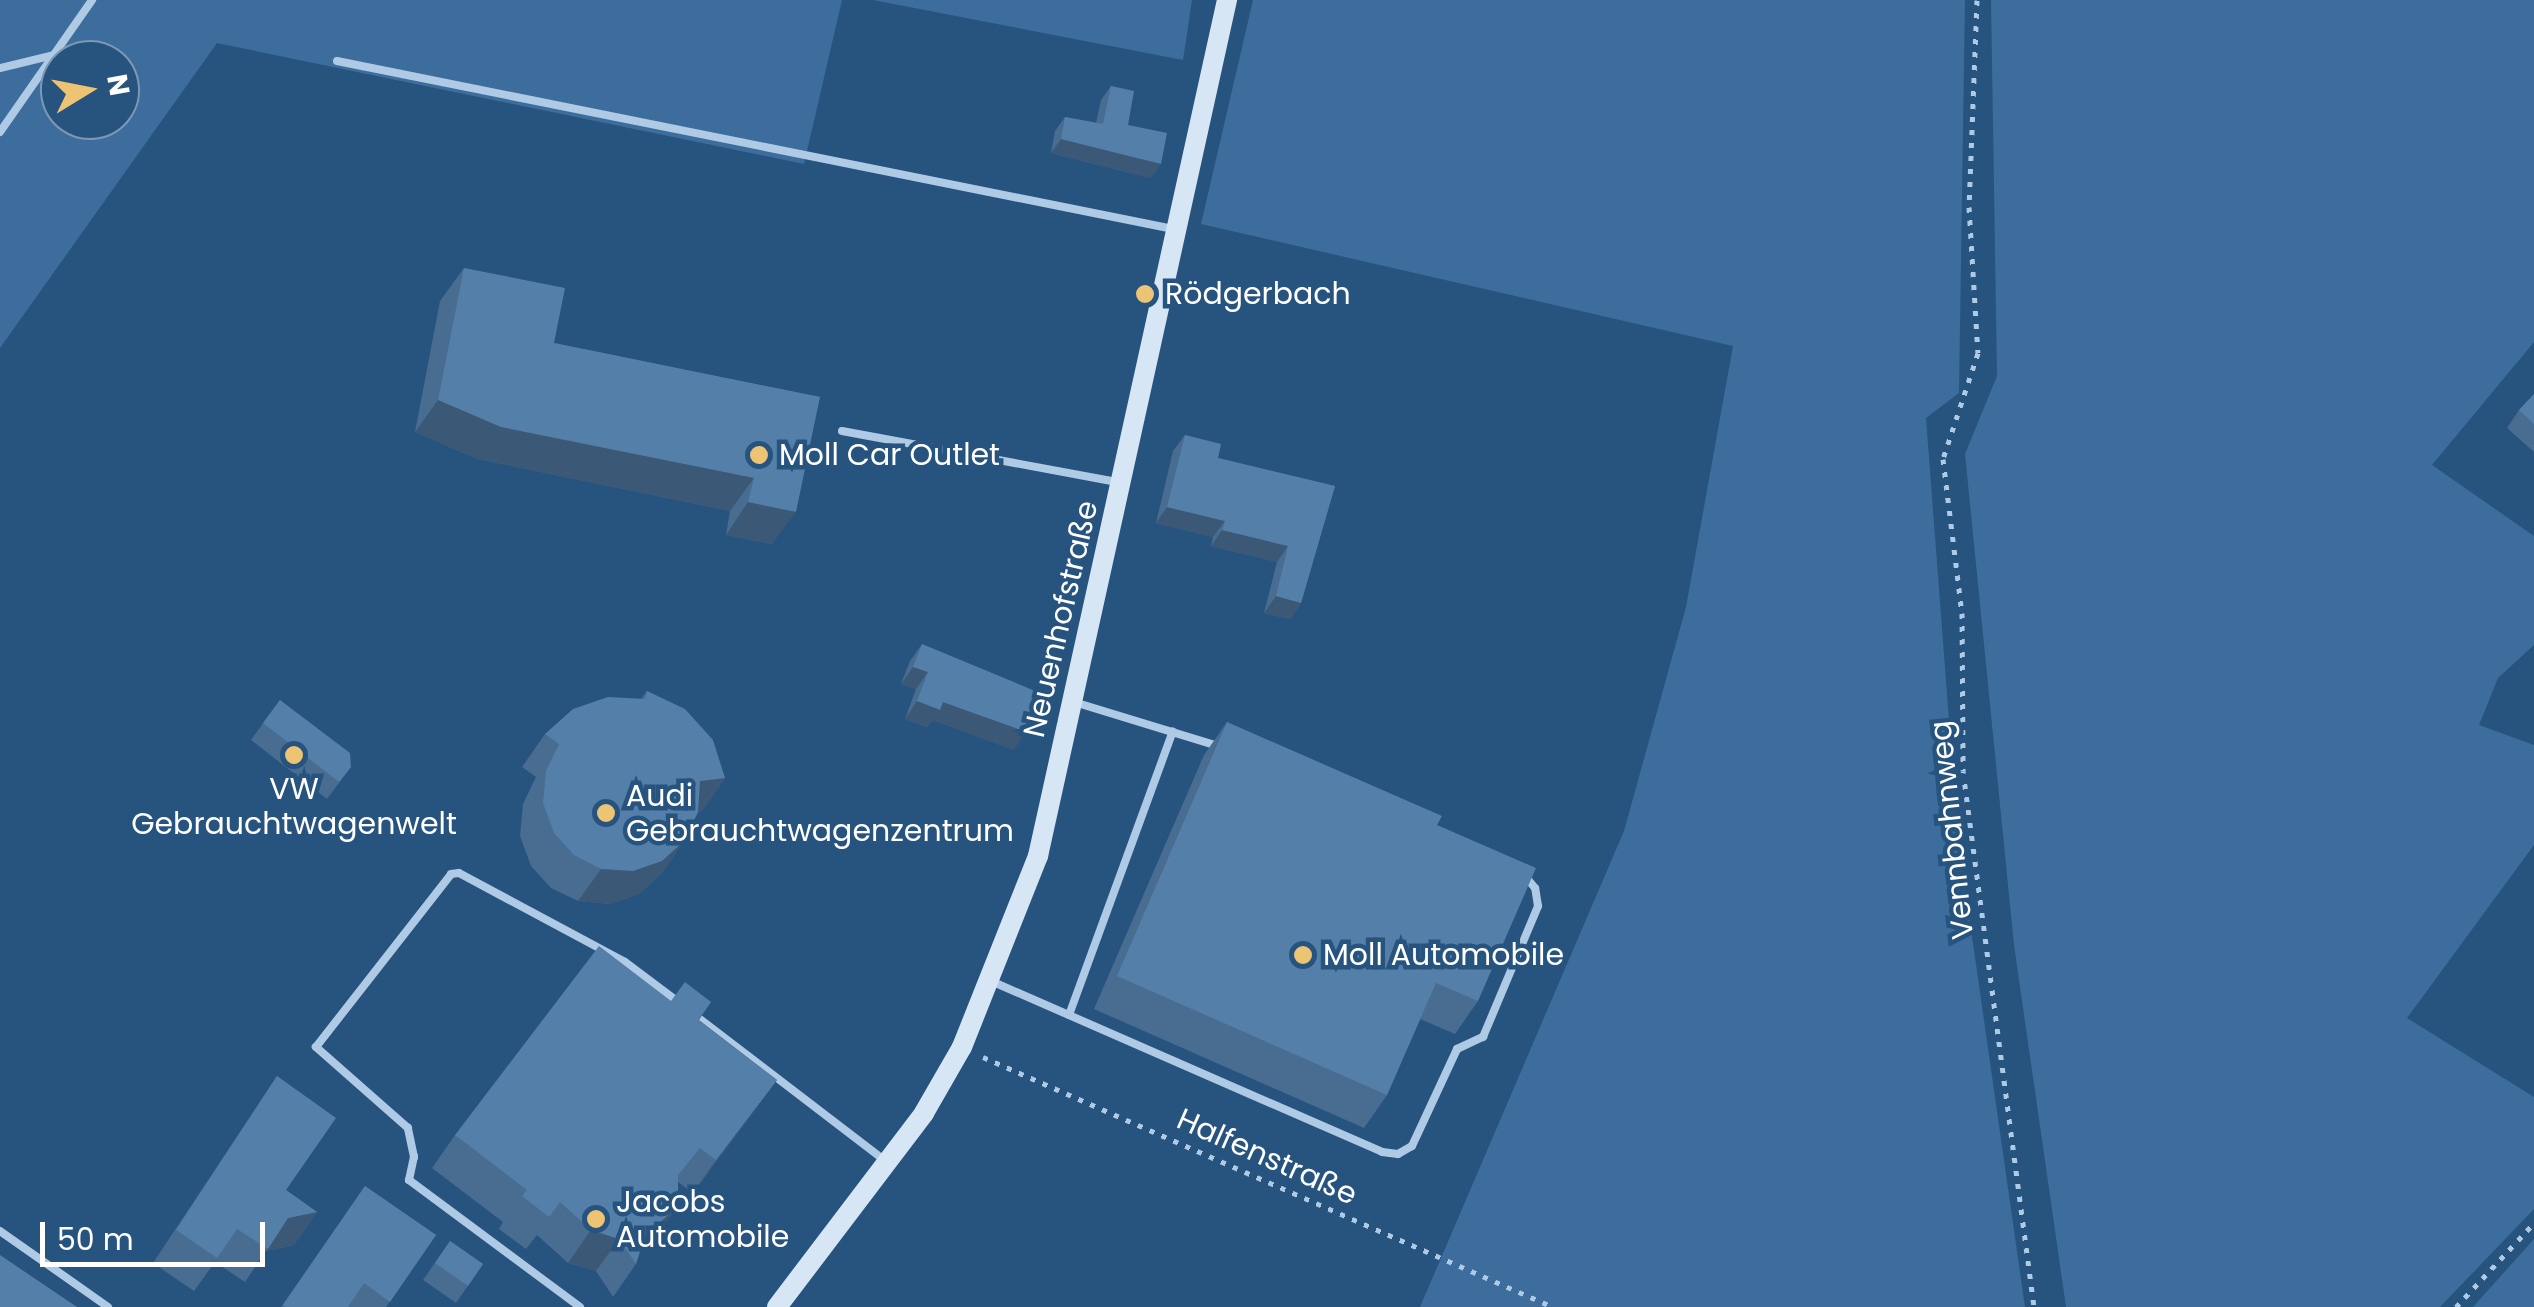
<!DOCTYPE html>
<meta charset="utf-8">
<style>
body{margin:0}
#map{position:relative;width:2534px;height:1307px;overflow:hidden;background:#27537f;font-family:Poppins,sans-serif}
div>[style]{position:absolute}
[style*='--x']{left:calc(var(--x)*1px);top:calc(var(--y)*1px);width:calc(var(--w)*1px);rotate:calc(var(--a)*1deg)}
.green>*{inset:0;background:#3c6d9c}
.path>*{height:5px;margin-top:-2.5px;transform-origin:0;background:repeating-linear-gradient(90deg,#aecae5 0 5px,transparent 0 13px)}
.lane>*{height:8px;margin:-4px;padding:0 4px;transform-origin:4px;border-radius:4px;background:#aecae5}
.secondary>*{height:20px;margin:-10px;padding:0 10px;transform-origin:10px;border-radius:10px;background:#d7e6f5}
.wall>*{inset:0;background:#486d91}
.shaded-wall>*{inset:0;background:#3b5976}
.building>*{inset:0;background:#547fa9}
.dots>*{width:28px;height:28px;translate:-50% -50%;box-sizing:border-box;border:5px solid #27537f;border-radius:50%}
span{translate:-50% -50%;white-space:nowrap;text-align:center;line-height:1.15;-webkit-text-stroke:9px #27537f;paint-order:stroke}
.poi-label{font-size:30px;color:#fff}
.left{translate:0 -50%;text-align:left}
.street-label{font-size:30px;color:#fff}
.north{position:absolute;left:40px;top:40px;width:100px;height:100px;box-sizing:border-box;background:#27537f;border:2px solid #7d98b2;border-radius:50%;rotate:80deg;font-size:28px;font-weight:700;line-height:40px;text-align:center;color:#fff}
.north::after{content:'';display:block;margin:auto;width:35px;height:45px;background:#edc374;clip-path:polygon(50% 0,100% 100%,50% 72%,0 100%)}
.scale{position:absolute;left:40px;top:1222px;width:225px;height:45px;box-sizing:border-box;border:5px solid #fff;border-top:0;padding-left:12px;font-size:30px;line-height:35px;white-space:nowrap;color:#fff;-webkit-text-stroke:8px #27537f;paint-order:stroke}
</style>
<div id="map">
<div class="green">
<i style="clip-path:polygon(evenodd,0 0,842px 0,804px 164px,217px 43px,0 348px,0 0,60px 60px,120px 60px,120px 120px,60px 120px,60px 60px)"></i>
<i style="clip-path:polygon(873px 0,1192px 0,1183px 60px)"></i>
<i style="clip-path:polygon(1253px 0,1965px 0,1959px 393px,1926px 418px,1958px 838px,2025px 1307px,1420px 1307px,1624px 831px,1686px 607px,1733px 346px,1201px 224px)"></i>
<i style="clip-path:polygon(1991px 0,2534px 0,2534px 342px,2432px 465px,2534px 536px,2534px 645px,2498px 678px,2479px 725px,2534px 745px,2534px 845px,2407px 1018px,2534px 1097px,2534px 1209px,2440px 1307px,2066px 1307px,2014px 945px,1965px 454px,1997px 376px)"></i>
<i style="clip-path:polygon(2534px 1239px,2534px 1307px,2473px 1307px)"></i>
</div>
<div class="path">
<i style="--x:1977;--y:0;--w:207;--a:92.2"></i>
<i style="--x:1969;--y:207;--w:146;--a:86.5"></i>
<i style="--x:1978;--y:353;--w:112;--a:108.3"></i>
<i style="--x:1943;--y:459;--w:155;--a:83"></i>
<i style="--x:1962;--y:613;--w:158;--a:89.6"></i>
<i style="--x:1963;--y:771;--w:541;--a:82.45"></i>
<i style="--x:983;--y:1057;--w:622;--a:23.68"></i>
<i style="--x:2456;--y:1307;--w:115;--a:-47.1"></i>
</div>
<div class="lane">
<i style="--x:337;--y:61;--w:853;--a:11.36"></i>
<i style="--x:0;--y:68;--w:56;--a:-13.5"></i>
<i style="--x:0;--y:132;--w:161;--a:-55.1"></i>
<i style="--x:842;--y:431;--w:281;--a:10.5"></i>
<i style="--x:1074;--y:702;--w:151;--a:17"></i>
<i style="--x:991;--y:981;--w:427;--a:23.6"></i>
<i style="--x:1382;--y:1152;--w:16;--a:7"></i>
<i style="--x:1398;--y:1154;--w:16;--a:-30"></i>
<i style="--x:1412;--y:1146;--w:107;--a:-65.1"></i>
<i style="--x:1457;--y:1049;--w:29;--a:-25"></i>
<i style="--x:1483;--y:1037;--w:142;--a:-67.2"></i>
<i style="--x:1538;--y:906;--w:18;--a:-99"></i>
<i style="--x:1535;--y:888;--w:16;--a:-130"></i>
<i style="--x:692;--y:1013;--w:245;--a:37.4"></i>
<i style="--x:1069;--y:1015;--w:302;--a:-69.9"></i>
<i style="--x:0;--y:1231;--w:132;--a:35.1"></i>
<i style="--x:580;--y:1307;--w:213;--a:-143.4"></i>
<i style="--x:409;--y:1180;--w:24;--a:-78"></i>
<i style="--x:414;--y:1157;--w:30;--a:-102"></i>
<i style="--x:408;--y:1128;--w:123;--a:-138.6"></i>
<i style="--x:316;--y:1047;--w:219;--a:-52"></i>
<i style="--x:451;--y:874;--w:8;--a:-7"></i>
<i style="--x:459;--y:873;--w:188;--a:28.2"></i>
<i style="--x:625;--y:962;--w:70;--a:36.9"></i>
</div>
<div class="secondary">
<i style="--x:777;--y:1307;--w:243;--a:-52.8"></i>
<i style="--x:924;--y:1113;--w:76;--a:-60.1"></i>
<i style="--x:962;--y:1047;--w:206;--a:-68.3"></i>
<i style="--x:1038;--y:856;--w:877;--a:-77.55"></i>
</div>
<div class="wall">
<i style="clip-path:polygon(1111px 86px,1128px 125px,1151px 178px,1051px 153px,1055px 131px,1065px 117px,1096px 123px,1101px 100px)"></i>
<i style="clip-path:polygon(464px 268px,554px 343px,820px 397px,772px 544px,726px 535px,730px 511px,478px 459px,415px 432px,440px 301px)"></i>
<i style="clip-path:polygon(2534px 394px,2534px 452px,2507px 428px,2519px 410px)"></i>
<i style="clip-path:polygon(1185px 435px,1218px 458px,1335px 486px,1301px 603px,1290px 619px,1264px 613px,1277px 562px,1211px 546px,1213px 537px,1156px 523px,1173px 451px)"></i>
<i style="clip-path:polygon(922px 644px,1014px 750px,933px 720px,927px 727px,905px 719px,916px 689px,901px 684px,910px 661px)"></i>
<i style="clip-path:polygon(647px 691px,725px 778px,702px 811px,698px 812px,684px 841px,661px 874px,639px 894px,610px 904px,578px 901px,551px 888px,531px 866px,520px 836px,523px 804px,536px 777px,522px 767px,545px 734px,641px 699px)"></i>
<i style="clip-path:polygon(280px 700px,351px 767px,327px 799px,251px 740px)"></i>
<i style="clip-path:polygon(1227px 722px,1437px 825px,1478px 1001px,1455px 1034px,1420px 1019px,1387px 1095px,1364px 1128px,1094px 1009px,1204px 755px)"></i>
<i style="clip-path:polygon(671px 1001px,711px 1002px,699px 1020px,777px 1080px,693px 1193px,678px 1182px,655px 1239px,639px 1253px,636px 1264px,613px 1297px,596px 1271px,568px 1263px,537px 1235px,526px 1249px,499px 1229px,503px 1222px,432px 1168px,455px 1135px)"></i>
<i style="clip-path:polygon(277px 1076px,286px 1190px,317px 1212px,294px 1245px,266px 1251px,245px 1282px,215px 1262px,194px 1291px,153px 1263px)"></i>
<i style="clip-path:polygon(365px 1186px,436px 1235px,386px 1307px,281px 1307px)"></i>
<i style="clip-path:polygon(450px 1241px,483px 1264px,456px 1303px,423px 1280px)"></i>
</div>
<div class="shaded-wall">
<i style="clip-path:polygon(1061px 139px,1161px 164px,1151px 178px,1051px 153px)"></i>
<i style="clip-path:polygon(438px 400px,754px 478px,730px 511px,478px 459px,415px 432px)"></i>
<i style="clip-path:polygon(748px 502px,796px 512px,772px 544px,726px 535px)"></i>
<i style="clip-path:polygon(1167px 507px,1225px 521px,1213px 537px,1156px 523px)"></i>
<i style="clip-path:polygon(1222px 530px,1288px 546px,1277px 562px,1211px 546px)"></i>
<i style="clip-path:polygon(1276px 596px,1301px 603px,1290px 619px,1264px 613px)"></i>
<i style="clip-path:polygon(913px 667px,928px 672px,916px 689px,901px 684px)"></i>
<i style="clip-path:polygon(917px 701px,943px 702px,1026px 732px,1014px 750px,933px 720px,927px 727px,905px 719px)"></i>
<i style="clip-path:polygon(725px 778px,702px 811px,677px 814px,700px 781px)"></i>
<i style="clip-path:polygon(684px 841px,661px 874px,639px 894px,610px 904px,578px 901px,601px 869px)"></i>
<i style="clip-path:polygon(777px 1080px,754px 1112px,693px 1193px,716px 1160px)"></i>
<i style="clip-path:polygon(678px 1206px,655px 1239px,632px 1259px,645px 1236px)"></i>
<i style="clip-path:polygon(317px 1212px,294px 1245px,266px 1251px,288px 1218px)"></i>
<i style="clip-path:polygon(591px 1230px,619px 1239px,596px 1271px,568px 1263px)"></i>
</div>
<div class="building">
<i style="clip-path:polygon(1111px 86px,1134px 91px,1128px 125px,1167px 133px,1161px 164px,1061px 139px,1065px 117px,1103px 124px)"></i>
<i style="clip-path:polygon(464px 268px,565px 288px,554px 343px,820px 397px,796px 512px,748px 502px,754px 478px,501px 427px,438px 400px)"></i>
<i style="clip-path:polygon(2534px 394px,2534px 424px,2519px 410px)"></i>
<i style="clip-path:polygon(1185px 435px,1221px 444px,1218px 458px,1335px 486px,1301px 603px,1276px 596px,1288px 546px,1222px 530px,1225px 521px,1167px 507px)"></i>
<i style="clip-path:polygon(922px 644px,1040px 693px,1026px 732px,943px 702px,940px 710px,917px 701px,928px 672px,913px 667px)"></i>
<i style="clip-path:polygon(647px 691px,685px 709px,713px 740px,725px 778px,700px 781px,698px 812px,684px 841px,662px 861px,633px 871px,601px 869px,574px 855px,554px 833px,543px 803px,546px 771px,559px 744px,545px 734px,573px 709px,608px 697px,645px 699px)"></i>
<i style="clip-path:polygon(280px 700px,350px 753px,351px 767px,339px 782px,263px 723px)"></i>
<i style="clip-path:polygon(1227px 722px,1442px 816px,1437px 825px,1536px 868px,1478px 1001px,1436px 983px,1387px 1095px,1117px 976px)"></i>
<i style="clip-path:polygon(599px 946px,671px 1001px,685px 982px,711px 1002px,698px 1020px,777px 1080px,716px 1160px,700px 1148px,678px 1175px,678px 1206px,645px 1236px,636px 1264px,619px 1239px,591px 1230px,560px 1202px,549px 1217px,522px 1196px,527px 1190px,455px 1135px)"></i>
<i style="clip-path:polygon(277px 1076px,336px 1118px,286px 1190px,317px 1212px,288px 1218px,268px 1249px,237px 1229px,217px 1258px,176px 1230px)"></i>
<i style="clip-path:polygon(365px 1186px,436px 1235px,390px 1302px,364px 1283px,348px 1307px,286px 1307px,283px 1305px)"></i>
<i style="clip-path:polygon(450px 1241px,483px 1264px,468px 1286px,435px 1263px)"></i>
<i style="clip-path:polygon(0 1255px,77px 1307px,0 1307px)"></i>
</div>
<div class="dots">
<i style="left:1145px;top:294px;background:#edc374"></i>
<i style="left:759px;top:455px;background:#edc374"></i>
<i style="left:294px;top:755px;background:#edc374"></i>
<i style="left:606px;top:813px;background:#edc374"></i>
<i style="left:1303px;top:955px;background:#edc374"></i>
<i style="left:596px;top:1219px;background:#edc374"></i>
</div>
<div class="poi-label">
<span class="left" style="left:1165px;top:294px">Rödgerbach</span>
<span class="left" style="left:779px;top:455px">Moll Car Outlet</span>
<span style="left:294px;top:806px">VW<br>Gebrauchtwagenwelt</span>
<span class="left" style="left:626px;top:813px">Audi<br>Gebrauchtwagenzentrum</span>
<span class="left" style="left:1323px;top:955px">Moll Automobile</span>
<span class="left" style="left:616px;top:1219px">Jacobs<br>Automobile</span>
</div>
<div class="street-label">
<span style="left:1061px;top:619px;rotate:-77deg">Neuenhofstraße</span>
<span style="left:1952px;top:830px;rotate:-96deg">Vennbahnweg</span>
<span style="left:1267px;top:1157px;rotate:24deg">Halfenstraße</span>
</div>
<div class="north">N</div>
<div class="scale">50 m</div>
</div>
